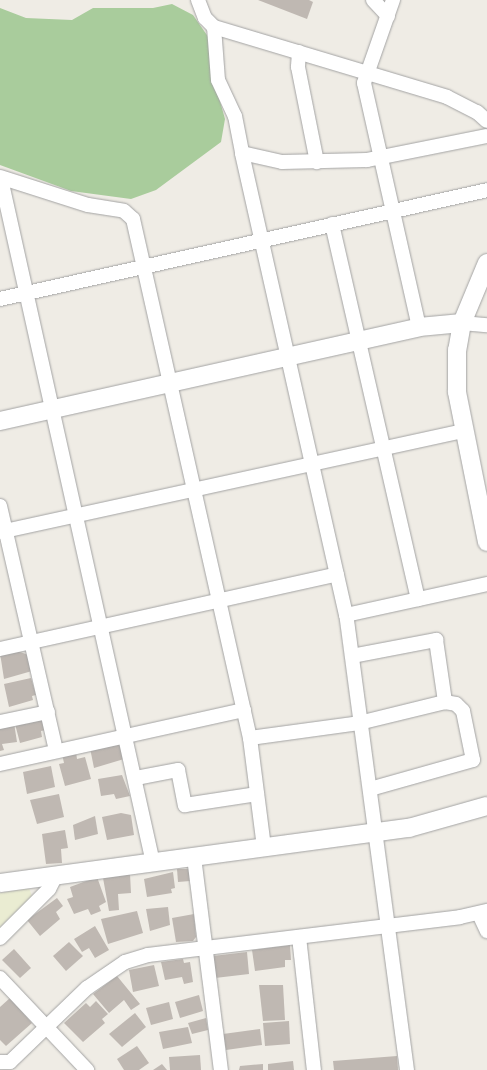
<!DOCTYPE html>
<style>
body{margin:0}
#map{position:relative;width:487px;height:1070px;overflow:hidden;background:#efece5;font-family:"PT Sans",sans-serif}
div>[style]{position:absolute}
[style*='--x']{left:calc(var(--x)*1px);top:calc(var(--y)*1px);width:calc(var(--w)*1px);rotate:calc(var(--a)*1deg)}
.farmland>*{inset:0;background:#eaecd2}
.forest>*{inset:0;background:#a9cc9c}
.building>*{inset:0;background:#bfb8b2}
.roads{filter:drop-shadow(0 0 1px #a3a3a3) drop-shadow(0 0 1px #a3a3a3)}
.minor>*{height:14px;margin:-7px;padding:0 7px;transform-origin:7px;border-radius:7px;background:#fff}
.tertiary>*{height:18px;margin:-9px;padding:0 9px;transform-origin:9px;border-radius:9px;background:#fff}
span{translate:-50% -50%;white-space:nowrap;text-align:center;line-height:1.15;-webkit-text-stroke:4px #fff;paint-order:stroke}
</style>
<div id="map">
<div class="farmland">
<i style="clip-path:polygon(29px 888px,32px 896px,0 927px,0 893px)"></i>
</div>
<div class="forest">
<i style="clip-path:polygon(172px 4px,193px 15px,209px 38px,214px 80px,225px 119px,221px 142px,156px 190px,131px 199px,71px 191px,0 165px,0 8px,26px 18px,72px 20px,93px 8px,153px 8px)"></i>
</div>
<div class="building">
<i style="clip-path:polygon(258px 0,309px 0,313px 2px,307px 19px)"></i>
<i style="clip-path:polygon(14px 650px,29px 655px,32px 671px,4px 679px,0 653px)"></i>
<i style="clip-path:polygon(31px 678px,36px 695px,32px 696px,33px 700px,9px 707px,4px 684px)"></i>
<i style="clip-path:polygon(44px 718px,46px 730px,41px 731px,42px 737px,20px 743px,15px 724px)"></i>
<i style="clip-path:polygon(14px 723px,17px 742px,2px 744px,4px 750px,0 751px,0 726px)"></i>
<i style="clip-path:polygon(121px 742px,124px 759px,94px 768px,90px 748px)"></i>
<i style="clip-path:polygon(76px 752px,77px 759px,85px 757px,91px 779px,65px 786px,59px 764px,64px 763px,62px 754px)"></i>
<i style="clip-path:polygon(51px 766px,55px 787px,27px 794px,23px 772px)"></i>
<i style="clip-path:polygon(122px 775px,130px 796px,116px 799px,114px 794px,101px 796px,98px 779px)"></i>
<i style="clip-path:polygon(59px 794px,64px 817px,37px 824px,30px 800px)"></i>
<i style="clip-path:polygon(121px 813px,131px 815px,134px 835px,107px 840px,102px 817px)"></i>
<i style="clip-path:polygon(95px 816px,98px 834px,75px 840px,73px 825px)"></i>
<i style="clip-path:polygon(65px 830px,68px 848px,61px 849px,62px 863px,46px 864px,42px 834px)"></i>
<i style="clip-path:polygon(177px 869px,189px 869px,190px 881px,178px 882px)"></i>
<i style="clip-path:polygon(173px 872px,175px 888px,171px 889px,172px 893px,147px 897px,144px 879px)"></i>
<i style="clip-path:polygon(130px 874px,131px 893px,118px 894px,119px 910px,109px 911px,103px 878px)"></i>
<i style="clip-path:polygon(97px 877px,106px 902px,99px 906px,101px 911px,91px 915px,88px 909px,74px 914px,67px 899px,73px 897px,70px 887px)"></i>
<i style="clip-path:polygon(57px 898px,63px 906px,56px 912px,60px 919px,40px 936px,27px 920px)"></i>
<i style="clip-path:polygon(168px 907px,170px 925px,150px 931px,146px 909px)"></i>
<i style="clip-path:polygon(137px 911px,143px 933px,108px 944px,101px 919px)"></i>
<i style="clip-path:polygon(194px 914px,196px 937px,193px 941px,176px 942px,172px 918px)"></i>
<i style="clip-path:polygon(95px 926px,109px 950px,95px 958px,89px 948px,82px 952px,74px 939px)"></i>
<i style="clip-path:polygon(69px 942px,83px 956px,66px 971px,53px 956px)"></i>
<i style="clip-path:polygon(290px 945px,291px 960px,285px 960px,285px 967px,255px 971px,252px 950px)"></i>
<i style="clip-path:polygon(14px 949px,31px 968px,20px 978px,2px 960px)"></i>
<i style="clip-path:polygon(247px 952px,249px 974px,215px 978px,213px 956px)"></i>
<i style="clip-path:polygon(183px 959px,184px 963px,190px 962px,193px 982px,184px 984px,182px 977px,165px 980px,161px 962px)"></i>
<i style="clip-path:polygon(154px 965px,159px 986px,133px 992px,129px 970px)"></i>
<i style="clip-path:polygon(117px 976px,140px 1004px,131px 1010px,124px 1000px,109px 1013px,93px 994px)"></i>
<i style="clip-path:polygon(259px 985px,283px 985px,285px 1020px,263px 1021px)"></i>
<i style="clip-path:polygon(199px 995px,203px 1011px,180px 1018px,175px 1002px)"></i>
<i style="clip-path:polygon(10px 998px,32px 1023px,6px 1046px,0 1040px,0 1007px)"></i>
<i style="clip-path:polygon(96px 1001px,108px 1014px,102px 1019px,105px 1023px,83px 1042px,64px 1023px,86px 1003px,90px 1007px)"></i>
<i style="clip-path:polygon(169px 1002px,173px 1019px,151px 1025px,146px 1008px)"></i>
<i style="clip-path:polygon(135px 1013px,146px 1027px,122px 1047px,109px 1034px)"></i>
<i style="clip-path:polygon(206px 1018px,208px 1030px,192px 1034px,188px 1023px)"></i>
<i style="clip-path:polygon(289px 1021px,290px 1044px,265px 1046px,263px 1023px)"></i>
<i style="clip-path:polygon(188px 1027px,192px 1043px,163px 1049px,159px 1032px)"></i>
<i style="clip-path:polygon(260px 1029px,262px 1045px,226px 1050px,223px 1034px)"></i>
<i style="clip-path:polygon(137px 1046px,149px 1063px,139px 1070px,124px 1070px,117px 1059px)"></i>
<i style="clip-path:polygon(200px 1055px,201px 1070px,170px 1070px,169px 1057px)"></i>
<i style="clip-path:polygon(397px 1056px,398px 1070px,334px 1070px,333px 1061px)"></i>
<i style="clip-path:polygon(293px 1061px,294px 1070px,268px 1070px,268px 1064px)"></i>
<i style="clip-path:polygon(162px 1064px,167px 1070px,153px 1070px)"></i>
<i style="clip-path:polygon(263px 1064px,263px 1070px,239px 1070px,240px 1066px)"></i>
</div>
<div class="roads">
<div class="minor">
<i style="--x:198;--y:0;--w:19;--a:69"></i>
<i style="--x:205;--y:18;--w:13;--a:45"></i>
<i style="--x:214;--y:27;--w:243;--a:16.7"></i>
<i style="--x:447;--y:97;--w:34;--a:27"></i>
<i style="--x:477;--y:112;--w:13;--a:42"></i>
<i style="--x:373;--y:0;--w:22;--a:47"></i>
<i style="--x:393;--y:0;--w:88;--a:109.3"></i>
<i style="--x:364;--y:83;--w:250;--a:77.3"></i>
<i style="--x:214;--y:27;--w:53;--a:85.7"></i>
<i style="--x:218;--y:80;--w:40;--a:65"></i>
<i style="--x:235;--y:116;--w:38;--a:79"></i>
<i style="--x:299;--y:52;--w:15;--a:94"></i>
<i style="--x:298;--y:67;--w:97;--a:78.7"></i>
<i style="--x:0;--y:177;--w:92;--a:17.7"></i>
<i style="--x:88;--y:205;--w:36;--a:9"></i>
<i style="--x:124;--y:211;--w:12;--a:42"></i>
<i style="--x:133;--y:219;--w:532;--a:77.3"></i>
<i style="--x:250;--y:738;--w:110;--a:82.7"></i>
<i style="--x:5;--y:179;--w:9;--a:103"></i>
<i style="--x:3;--y:188;--w:691;--a:77.47"></i>
<i style="--x:332;--y:224;--w:385;--a:77.1"></i>
<i style="--x:0;--y:299;--w:499;--a:-12.6"></i>
<i style="--x:462;--y:323;--w:25;--a:5"></i>
<i style="--x:0;--y:506;--w:251;--a:77.1"></i>
<i style="--x:0;--y:532;--w:474;--a:-12.3"></i>
<i style="--x:346;--y:615;--w:144;--a:-12.4"></i>
<i style="--x:0;--y:649;--w:345;--a:-12.5"></i>
<i style="--x:352;--y:656;--w:86;--a:-10.8"></i>
<i style="--x:436;--y:640;--w:63;--a:81.7"></i>
<i style="--x:0;--y:722;--w:49;--a:-11.8"></i>
<i style="--x:250;--y:738;--w:110;--a:-7.8"></i>
<i style="--x:359;--y:723;--w:89;--a:-13.7"></i>
<i style="--x:445;--y:702;--w:11;--a:10"></i>
<i style="--x:456;--y:704;--w:10;--a:45"></i>
<i style="--x:463;--y:711;--w:50;--a:78.5"></i>
<i style="--x:473;--y:760;--w:107;--a:164.3"></i>
<i style="--x:0;--y:764;--w:250;--a:-12.5"></i>
<i style="--x:136;--y:778;--w:43;--a:-10.8"></i>
<i style="--x:178;--y:770;--w:36;--a:79"></i>
<i style="--x:185;--y:805;--w:73;--a:-8.7"></i>
<i style="--x:194;--y:857;--w:215;--a:82.8"></i>
<i style="--x:479;--y:914;--w:19;--a:65"></i>
<i style="--x:299;--y:937;--w:134;--a:83.6"></i>
<i style="--x:0;--y:938;--w:69;--a:-45"></i>
<i style="--x:49;--y:889;--w:16;--a:-63"></i>
<i style="--x:0;--y:978;--w:127;--a:46.6"></i>
<i style="--x:0;--y:1062;--w:10;--a:0"></i>
<i style="--x:10;--y:1062;--w:107;--a:-43.9"></i>
<i style="--x:87;--y:988;--w:46;--a:-34.4"></i>
<i style="--x:125;--y:962;--w:24;--a:-17"></i>
<i style="--x:148;--y:955;--w:314;--a:-6.9"></i>
<i style="--x:460;--y:917;--w:28;--a:-13"></i>
<i style="--x:407;--y:1070;--w:459;--a:-97.6"></i>
<i style="--x:346;--y:615;--w:474;--a:-102.7"></i>
<i style="--x:242;--y:153;--w:41;--a:12.7"></i>
<i style="--x:282;--y:162;--w:85;--a:-1.3"></i>
<i style="--x:367;--y:160;--w:122;--a:-11.3"></i>
</div>
<div class="tertiary">
<i style="--x:487;--y:263;--w:65;--a:112.6"></i>
<i style="--x:462;--y:323;--w:27;--a:100"></i>
<i style="--x:457;--y:350;--w:42;--a:90"></i>
<i style="--x:457;--y:392;--w:153;--a:78.7"></i>
<i style="--x:0;--y:421;--w:429;--a:-12.6"></i>
<i style="--x:419;--y:327;--w:43;--a:-5.3"></i>
<i style="--x:0;--y:883;--w:413;--a:-7.7"></i>
<i style="--x:409;--y:828;--w:81;--a:-15.8"></i>
</div>
</div>
</div>
